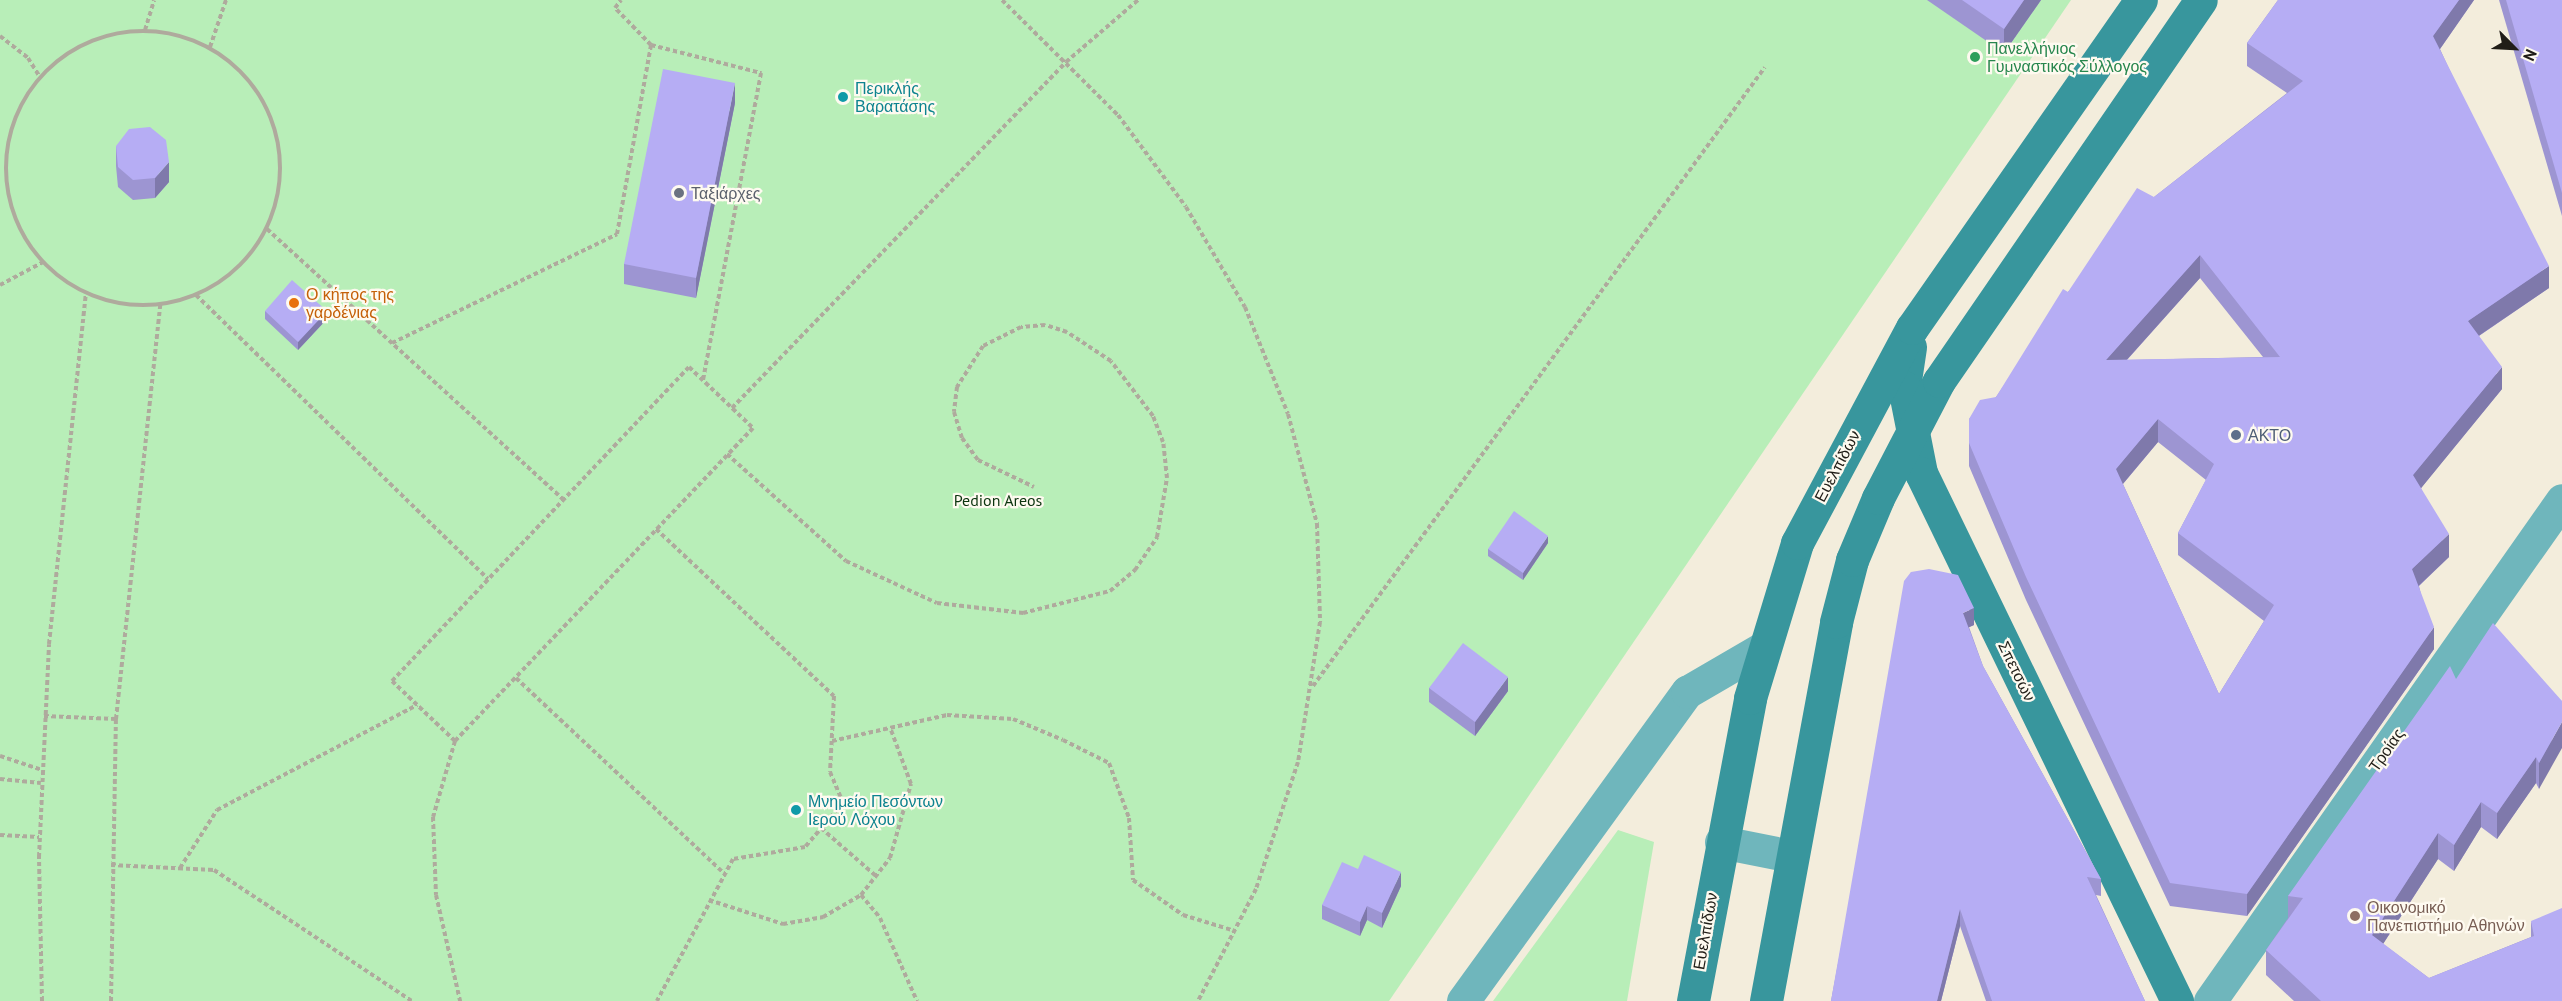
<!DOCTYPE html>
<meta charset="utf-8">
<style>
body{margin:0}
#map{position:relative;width:2562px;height:1001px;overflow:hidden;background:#f3eddc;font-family:"PT Sans",sans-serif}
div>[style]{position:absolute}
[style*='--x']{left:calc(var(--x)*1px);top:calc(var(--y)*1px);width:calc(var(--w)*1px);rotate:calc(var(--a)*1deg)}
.green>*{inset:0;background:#b8eeb8}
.path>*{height:4px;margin-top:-2px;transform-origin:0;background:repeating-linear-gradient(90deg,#afaa9d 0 4.5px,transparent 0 7.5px)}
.path>.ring{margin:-2px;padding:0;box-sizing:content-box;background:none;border:4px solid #afaa9d;border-radius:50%}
.street>*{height:33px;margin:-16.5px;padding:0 16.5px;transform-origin:16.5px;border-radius:16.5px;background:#6fb6bc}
.secondary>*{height:33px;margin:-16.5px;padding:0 16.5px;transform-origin:16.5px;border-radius:16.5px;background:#38969d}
.wall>*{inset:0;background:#9d95d2}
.shaded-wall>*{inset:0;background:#7f79ab}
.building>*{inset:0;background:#b6adf4}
.dots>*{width:16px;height:16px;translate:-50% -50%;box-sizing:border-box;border:3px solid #fefaf0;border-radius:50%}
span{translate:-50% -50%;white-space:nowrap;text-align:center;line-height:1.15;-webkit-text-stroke:4.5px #fefaf0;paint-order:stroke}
.leisure-label{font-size:16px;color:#27864d}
.left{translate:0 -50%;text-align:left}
.culture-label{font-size:16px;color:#0d838f}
.worship-label{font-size:16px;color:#5b616d}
.food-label{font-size:16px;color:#c56008}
.service-label{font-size:16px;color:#4e5e75}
.street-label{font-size:16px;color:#201d17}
.park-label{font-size:16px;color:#0c350f}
.education-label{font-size:16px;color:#785e54}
.north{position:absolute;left:2484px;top:18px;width:60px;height:60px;-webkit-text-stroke:4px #fefaf0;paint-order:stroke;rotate:114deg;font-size:16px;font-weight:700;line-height:24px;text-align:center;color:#201d17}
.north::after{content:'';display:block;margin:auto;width:21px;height:27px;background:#201d17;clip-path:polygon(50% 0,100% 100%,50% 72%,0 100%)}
</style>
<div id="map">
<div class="green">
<i style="clip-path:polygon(0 0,2071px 0,1389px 1001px,0 1001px)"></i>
<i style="clip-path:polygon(1618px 830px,1654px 842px,1627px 1001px,1493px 1001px)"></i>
</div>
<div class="path">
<i style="--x:1002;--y:0;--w:163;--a:44.8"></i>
<i style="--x:1118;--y:115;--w:114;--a:53.5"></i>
<i style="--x:1186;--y:207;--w:116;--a:59.5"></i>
<i style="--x:1245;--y:307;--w:115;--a:68.1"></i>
<i style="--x:1288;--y:414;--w:114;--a:75.2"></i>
<i style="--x:1317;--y:524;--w:98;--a:88.2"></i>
<i style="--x:1320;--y:622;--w:142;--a:98.9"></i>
<i style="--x:1298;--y:762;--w:134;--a:108.3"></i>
<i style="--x:1256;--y:889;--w:126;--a:117.4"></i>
<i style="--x:145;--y:30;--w:31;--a:-73"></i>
<i class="ring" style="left:6px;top:31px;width:270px;height:270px"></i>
<i style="--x:0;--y:36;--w:36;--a:38"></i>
<i style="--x:28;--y:58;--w:22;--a:58"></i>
<i style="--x:651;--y:45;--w:114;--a:14.3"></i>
<i style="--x:761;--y:73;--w:313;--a:100.7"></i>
<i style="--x:210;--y:47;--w:50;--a:-71.2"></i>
<i style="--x:267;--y:229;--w:402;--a:42.4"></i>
<i style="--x:0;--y:285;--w:49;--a:-28.1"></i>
<i style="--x:196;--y:295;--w:407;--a:44.2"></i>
<i style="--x:392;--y:343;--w:250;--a:-25.8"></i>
<i style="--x:617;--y:234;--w:192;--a:-79.8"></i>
<i style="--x:651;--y:45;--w:52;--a:-134.2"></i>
<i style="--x:615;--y:8;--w:10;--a:-53"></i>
<i style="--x:689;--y:367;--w:88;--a:43.6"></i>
<i style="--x:753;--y:428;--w:432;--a:133.6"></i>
<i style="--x:455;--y:741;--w:87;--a:-136.4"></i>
<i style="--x:392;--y:681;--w:432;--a:-46.6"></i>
<i style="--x:732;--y:408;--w:481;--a:-46"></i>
<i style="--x:1066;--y:62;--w:95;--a:-40.7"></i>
<i style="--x:727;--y:454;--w:160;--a:42"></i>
<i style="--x:846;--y:561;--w:100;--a:24.8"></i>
<i style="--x:937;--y:603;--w:87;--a:6.6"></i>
<i style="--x:1023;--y:613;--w:90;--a:-14.2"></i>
<i style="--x:1110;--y:591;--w:33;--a:-40"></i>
<i style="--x:1135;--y:570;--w:40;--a:-56"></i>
<i style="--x:1157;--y:537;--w:60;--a:-80.4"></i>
<i style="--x:1167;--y:478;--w:36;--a:-96"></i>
<i style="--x:1163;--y:442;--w:28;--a:-111"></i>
<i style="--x:1153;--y:416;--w:69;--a:-127.4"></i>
<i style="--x:1111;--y:361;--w:53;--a:-146.6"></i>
<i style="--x:1067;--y:332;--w:23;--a:-162"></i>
<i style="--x:1045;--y:325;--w:24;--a:175"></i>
<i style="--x:1021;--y:327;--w:42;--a:153.4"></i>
<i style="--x:983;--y:346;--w:49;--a:122.4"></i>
<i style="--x:957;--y:387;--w:25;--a:97"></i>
<i style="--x:954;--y:412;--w:27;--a:73"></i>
<i style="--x:962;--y:438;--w:27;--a:54"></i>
<i style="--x:978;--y:460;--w:62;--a:25.7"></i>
<i style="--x:656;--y:529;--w:244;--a:43.2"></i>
<i style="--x:834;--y:696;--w:76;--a:93"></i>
<i style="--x:830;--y:772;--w:34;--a:67"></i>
<i style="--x:843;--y:803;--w:58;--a:130.8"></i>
<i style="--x:805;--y:847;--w:73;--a:170.5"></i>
<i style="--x:733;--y:859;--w:161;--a:118.2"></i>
<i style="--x:516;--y:678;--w:285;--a:43.2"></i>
<i style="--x:1313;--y:686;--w:766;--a:-53.86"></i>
<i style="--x:44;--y:716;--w:72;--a:2.4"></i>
<i style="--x:455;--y:741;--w:79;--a:106.1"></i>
<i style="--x:433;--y:817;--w:78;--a:87.8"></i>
<i style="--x:436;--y:895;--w:109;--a:77.2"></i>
<i style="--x:832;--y:741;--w:118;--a:-12.7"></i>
<i style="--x:947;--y:715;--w:66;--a:3.5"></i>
<i style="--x:1013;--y:719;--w:54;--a:22.8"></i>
<i style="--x:1063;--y:740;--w:51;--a:26.6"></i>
<i style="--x:1109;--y:763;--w:59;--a:70"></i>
<i style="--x:1129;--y:818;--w:62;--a:86.3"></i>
<i style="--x:1133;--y:880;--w:61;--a:35"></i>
<i style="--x:1183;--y:915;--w:54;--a:17.1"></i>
<i style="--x:0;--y:756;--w:44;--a:18.4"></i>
<i style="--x:0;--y:779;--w:41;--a:5.6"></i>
<i style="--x:821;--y:828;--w:73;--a:41.1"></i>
<i style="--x:0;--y:835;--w:39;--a:3"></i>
<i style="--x:111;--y:865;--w:103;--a:2.8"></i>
<i style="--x:214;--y:870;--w:237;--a:33.5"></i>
<i style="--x:180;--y:868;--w:69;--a:-57.5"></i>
<i style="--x:217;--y:810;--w:226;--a:-27.7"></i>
<i style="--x:861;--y:895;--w:30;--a:50"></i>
<i style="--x:880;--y:918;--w:91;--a:66"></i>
<i style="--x:709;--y:900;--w:78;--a:18"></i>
<i style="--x:783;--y:924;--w:41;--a:-9.9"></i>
<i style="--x:823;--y:917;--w:44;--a:-30.1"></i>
<i style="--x:861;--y:895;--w:47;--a:-51.9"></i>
<i style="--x:890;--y:858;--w:77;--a:-74.2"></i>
<i style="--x:911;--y:784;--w:58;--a:-110.3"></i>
<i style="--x:42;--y:1001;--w:144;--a:-91.2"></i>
<i style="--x:39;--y:857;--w:213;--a:-87.3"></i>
<i style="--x:49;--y:644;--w:353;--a:-84"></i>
<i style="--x:111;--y:1001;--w:282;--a:-89"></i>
<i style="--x:116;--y:719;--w:417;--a:-83.9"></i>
</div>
<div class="street">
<i style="--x:1721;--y:842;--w:71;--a:11.3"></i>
<i style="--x:1463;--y:1001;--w:382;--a:-54.1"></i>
<i style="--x:1687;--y:692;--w:86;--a:-30.2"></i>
<i style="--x:2210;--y:1001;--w:612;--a:-54.91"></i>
</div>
<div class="secondary">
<i style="--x:1910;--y:347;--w:40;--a:98.5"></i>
<i style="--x:1904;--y:387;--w:88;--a:78.8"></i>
<i style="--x:1921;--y:473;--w:587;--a:64.13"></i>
<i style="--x:1693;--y:1001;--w:308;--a:-79.3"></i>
<i style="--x:1750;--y:698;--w:162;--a:-73.1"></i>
<i style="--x:1797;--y:543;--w:244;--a:-61.9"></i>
<i style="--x:1912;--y:328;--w:400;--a:-55.1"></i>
<i style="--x:1766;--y:1001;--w:385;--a:-79.5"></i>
<i style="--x:1836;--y:622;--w:64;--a:-75.5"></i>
<i style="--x:1852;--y:560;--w:67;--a:-67.2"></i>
<i style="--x:1878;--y:498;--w:132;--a:-62.5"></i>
<i style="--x:1939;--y:381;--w:462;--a:-55.5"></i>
</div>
<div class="wall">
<i style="clip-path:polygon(1927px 0,2041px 0,2004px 53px)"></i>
<i style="clip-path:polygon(evenodd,2278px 0,2474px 0,2440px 49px,2549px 288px,2479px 336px,2502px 389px,2421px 488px,2449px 557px,2419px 586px,2434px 649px,2247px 916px,2170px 906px,2026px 600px,1969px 466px,1969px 419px,1996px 397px,2068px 292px,2154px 197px,2287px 93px,2247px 66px,2247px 43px,2278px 0,2200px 278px,2263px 357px,2127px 360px,2200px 278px,2278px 0,2158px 442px,2206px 480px,2178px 533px,2178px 555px,2264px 621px,2219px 694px,2123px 484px,2158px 442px)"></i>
<i style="clip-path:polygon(2499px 0,2562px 0,2562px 216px)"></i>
<i style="clip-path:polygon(735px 103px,696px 298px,624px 284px,624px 264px)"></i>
<i style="clip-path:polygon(116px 146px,169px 182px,155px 198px,133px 200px,118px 187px,116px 166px)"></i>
<i style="clip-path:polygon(265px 311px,327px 319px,298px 350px,265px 319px)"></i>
<i style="clip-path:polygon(1548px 543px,1523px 580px,1488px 556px,1488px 549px)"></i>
<i style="clip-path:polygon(1911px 572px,1974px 625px,1969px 627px,1983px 666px,2101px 879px,2101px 896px,2096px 895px,2145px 1001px,1986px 1001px,1960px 926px,1941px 1001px,1831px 1001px)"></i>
<i style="clip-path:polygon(2456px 679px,2562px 701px,2539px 789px,2536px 783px,2497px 839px,2481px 827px,2454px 871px,2438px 859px,2383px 944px,2429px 978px,2531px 937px,2531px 921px,2562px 1001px,2294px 1001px,2266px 975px,2266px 950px,2288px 918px,2288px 896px)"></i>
<i style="clip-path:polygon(1429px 688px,1508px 691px,1475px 736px,1429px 702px)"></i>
<i style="clip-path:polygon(1358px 869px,1401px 886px,1382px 928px,1367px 920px,1360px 936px,1322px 919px,1322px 905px)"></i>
</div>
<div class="shaded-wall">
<i style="clip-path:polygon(2024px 0,2041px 0,2004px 53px,2004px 29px)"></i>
<i style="clip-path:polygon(2459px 0,2474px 0,2433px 59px,2433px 36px)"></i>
<i style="clip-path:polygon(735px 83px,735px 103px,696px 298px,696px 278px)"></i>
<i style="clip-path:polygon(169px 162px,169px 182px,155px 198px,155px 178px)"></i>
<i style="clip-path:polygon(2200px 255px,2200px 278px,2106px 383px,2106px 360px)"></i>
<i style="clip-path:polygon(2549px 266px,2549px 288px,2468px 343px,2468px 321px)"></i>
<i style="clip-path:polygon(327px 311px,327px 319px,298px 350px,298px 342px)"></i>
<i style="clip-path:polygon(2502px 367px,2502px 389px,2413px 498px,2413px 475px)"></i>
<i style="clip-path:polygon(2158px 419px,2158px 442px,2116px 492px,2116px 469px)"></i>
<i style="clip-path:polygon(2449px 534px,2449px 557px,2412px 592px,2412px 569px)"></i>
<i style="clip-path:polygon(1548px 536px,1548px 543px,1523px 580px,1523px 573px)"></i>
<i style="clip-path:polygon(1974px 608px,1974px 625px,1963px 630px,1963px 613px)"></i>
<i style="clip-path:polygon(2434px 627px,2434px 649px,2247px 916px,2247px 894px)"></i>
<i style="clip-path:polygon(1508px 677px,1508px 691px,1475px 736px,1475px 722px)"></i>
<i style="clip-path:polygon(2562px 722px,2562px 748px,2539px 789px,2539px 763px)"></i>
<i style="clip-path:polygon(2536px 757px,2536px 783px,2497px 839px,2497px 813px)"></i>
<i style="clip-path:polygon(2481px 802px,2481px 827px,2454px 871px,2454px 845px)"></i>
<i style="clip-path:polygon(2438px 833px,2438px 859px,2372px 961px,2372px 935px)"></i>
<i style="clip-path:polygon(1401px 872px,1401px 886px,1382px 928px,1382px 913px)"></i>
<i style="clip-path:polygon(1367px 906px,1367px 920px,1360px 936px,1360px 922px)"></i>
<i style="clip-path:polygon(1960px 909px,1960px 926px,1941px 1001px,1937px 1001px)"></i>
</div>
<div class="building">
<i style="clip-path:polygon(1962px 0,2024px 0,2004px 29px)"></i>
<i style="clip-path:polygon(evenodd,2278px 0,2459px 0,2433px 36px,2549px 266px,2468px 321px,2502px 367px,2413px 475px,2449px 534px,2412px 569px,2434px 627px,2247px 894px,2170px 883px,2026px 577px,1969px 443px,1969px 419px,1980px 400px,1996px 397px,2063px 289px,2068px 292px,2137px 188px,2154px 197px,2303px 81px,2247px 43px,2278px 0,2200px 255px,2280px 357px,2106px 360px,2200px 255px,2278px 0,2158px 419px,2214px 464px,2178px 533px,2274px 605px,2219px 694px,2116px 469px,2158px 419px)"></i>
<i style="clip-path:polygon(2506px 0,2562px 0,2562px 193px)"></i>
<i style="clip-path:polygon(663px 69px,735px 83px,696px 278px,624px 264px)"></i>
<i style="clip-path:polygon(150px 127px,166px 140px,169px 162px,155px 178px,133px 180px,118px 167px,116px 146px,129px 129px)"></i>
<i style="clip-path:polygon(292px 280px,327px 311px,298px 342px,265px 311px)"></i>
<i style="clip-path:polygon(1514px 511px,1548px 536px,1523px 573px,1488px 549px)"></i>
<i style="clip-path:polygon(1929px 569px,1958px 575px,1974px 608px,1963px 613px,1983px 666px,2101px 879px,2087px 877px,2145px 1001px,1992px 1001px,1960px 909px,1937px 1001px,1831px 1001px,1904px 581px,1911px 572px)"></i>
<i style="clip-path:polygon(2493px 623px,2562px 701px,2562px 722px,2539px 763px,2536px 757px,2497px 813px,2481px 802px,2454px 845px,2438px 833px,2372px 935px,2429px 978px,2534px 936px,2531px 921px,2562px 908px,2562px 1001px,2321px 1001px,2266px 950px,2303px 898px,2288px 896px,2450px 666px,2456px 679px)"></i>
<i style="clip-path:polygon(1463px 643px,1508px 677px,1475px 722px,1429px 688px)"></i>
<i style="clip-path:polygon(1364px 855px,1401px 872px,1382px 913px,1367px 906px,1360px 922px,1322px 905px,1342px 862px,1358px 869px)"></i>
</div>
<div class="dots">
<i style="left:1975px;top:57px;background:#2e9e5b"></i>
<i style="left:843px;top:97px;background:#0f9aa8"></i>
<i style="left:679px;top:193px;background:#6b7280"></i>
<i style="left:294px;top:303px;background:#e8710a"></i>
<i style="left:2236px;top:435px;background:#5c6f8a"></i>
<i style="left:796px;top:810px;background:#0f9aa8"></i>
<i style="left:2355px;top:916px;background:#8d6e63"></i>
</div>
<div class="leisure-label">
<span class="left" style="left:1987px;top:57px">Πανελλήνιος<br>Γυμναστικός Σύλλογος</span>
</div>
<div class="culture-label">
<span class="left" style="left:855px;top:97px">Περικλής<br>Βαρατάσης</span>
<span class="left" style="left:808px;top:810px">Μνημείο Πεσόντων<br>Ιερού Λόχου</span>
</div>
<div class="worship-label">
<span class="left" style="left:691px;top:193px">Ταξιάρχες</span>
</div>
<div class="food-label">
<span class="left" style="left:306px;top:303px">Ο κήπος της<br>γαρδένιας</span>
</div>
<div class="service-label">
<span class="left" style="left:2248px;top:435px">ΑΚΤΟ</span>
</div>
<div class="street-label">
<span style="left:1837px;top:466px;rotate:-62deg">Ευελπίδων</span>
<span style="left:2017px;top:671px;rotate:64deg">Σπετσών</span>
<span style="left:2386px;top:750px;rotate:-55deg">Τροίας</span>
<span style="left:1705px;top:931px;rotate:-80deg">Ευελπίδων</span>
</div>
<div class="park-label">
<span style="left:998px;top:500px">Pedion Areos</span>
</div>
<div class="education-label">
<span class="left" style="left:2367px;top:916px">Οικονομικό<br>Πανεπιστήμιο Αθηνών</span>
</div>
<div class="north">N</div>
</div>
